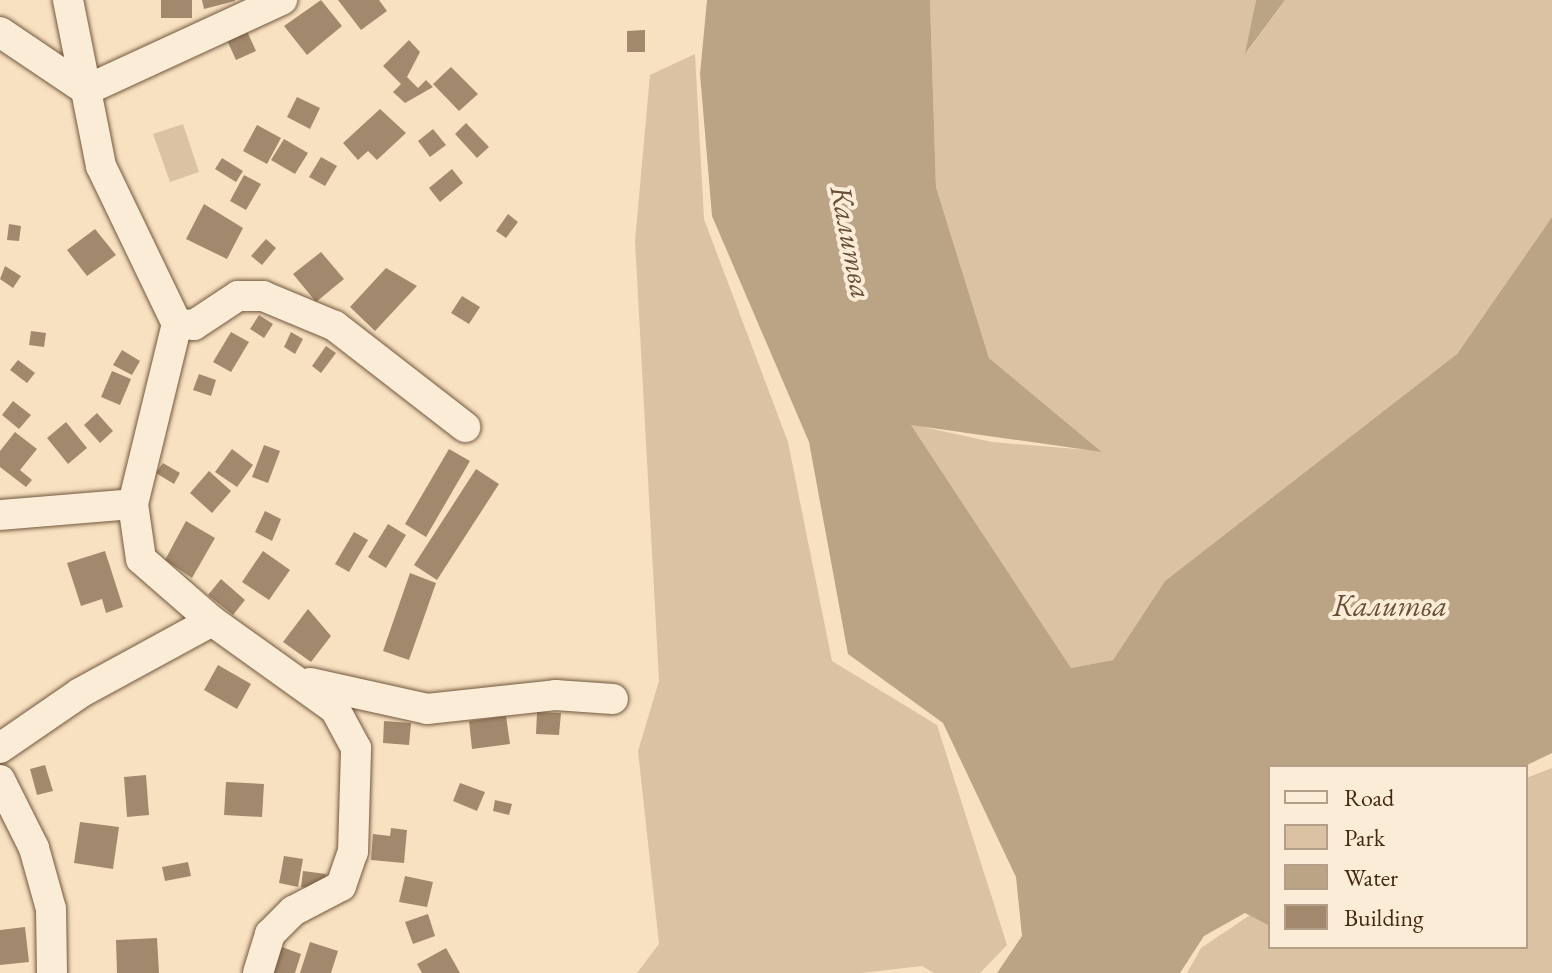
<!DOCTYPE html>
<meta charset="utf-8">
<style>
body{margin:0}
#map{position:relative;width:1552px;height:973px;overflow:hidden;background:#f8e1c1;font-family:"EB Garamond",serif}
div>[style]{position:absolute}
[style*='--x']{left:calc(var(--x)*1px);top:calc(var(--y)*1px);width:calc(var(--w)*1px);rotate:calc(var(--a)*1deg)}
.green>*{inset:0;background:#dac2a3}
.water>*{inset:0;background:#bba386}
.building>*{inset:0;background:#a2896d}
.roads{filter:drop-shadow(0 0 2px #72583e) drop-shadow(0 0 2px #72583e)}
.minor>*{height:30px;margin:-15px;padding:0 15px;transform-origin:15px;border-radius:15px;background:#faecd7}
span{translate:-50% -50%;white-space:nowrap;text-align:center;line-height:1.15;-webkit-text-stroke:8px #faecd7;paint-order:stroke}
.water-label{font-size:30px;color:#684e36;font-style:italic}
.legend{position:absolute;left:1268px;top:765px;width:260px;height:184px;box-sizing:border-box;background:#faecd7;border:2px solid #b29e89;margin:0;padding:10px 14px;list-style:none;font-size:24px;color:#452a13}
.legend li{display:flex;align-items:center;gap:16px;height:40px}
.legend b{width:40px;border:2px solid #b29e89}
</style>
<div id="map">
<div class="green">
<i style="clip-path:polygon(930px 0,1256px 0,1247px 52px,1285px 0,1552px 0,1552px 217px,1457px 354px,1165px 581px,1113px 660px,1071px 668px,910px 424px,992px 442px,1101px 451px,989px 358px,936px 187px)"></i>
<i style="clip-path:polygon(695px 54px,704px 219px,788px 442px,832px 661px,937px 725px,1007px 945px,980px 973px,934px 973px,922px 966px,861px 973px,637px 973px,659px 944px,638px 751px,659px 681px,635px 241px,650px 75px)"></i>
<i style="clip-path:polygon(183px 124px,199px 172px,170px 182px,153px 134px)"></i>
<i style="clip-path:polygon(1552px 768px,1552px 973px,1187px 973px,1201px 948px,1253px 913px,1270px 918px,1270px 947px,1526px 947px,1526px 778px)"></i>
</div>
<div class="water">
<i style="clip-path:polygon(707px 0,930px 0,936px 187px,989px 358px,1102px 452px,911px 425px,1071px 668px,1113px 660px,1165px 581px,1457px 354px,1552px 217px,1552px 753px,1523px 767px,1270px 767px,1270px 926px,1245px 913px,1204px 936px,1180px 973px,997px 973px,1022px 936px,1016px 877px,943px 723px,848px 654px,809px 442px,712px 216px,700px 74px)"></i>
<i style="clip-path:polygon(1256px 0,1285px 0,1245px 54px)"></i>
</div>
<div class="building">
<i style="clip-path:polygon(161px 0,192px 0,192px 18px,161px 18px)"></i>
<i style="clip-path:polygon(202px 0,235px 0,235px 1px,204px 9px)"></i>
<i style="clip-path:polygon(321px 0,342px 26px,307px 55px,284px 26px)"></i>
<i style="clip-path:polygon(338px 0,379px 0,387px 11px,361px 30px)"></i>
<i style="clip-path:polygon(246px 29px,256px 51px,236px 60px,226px 38px)"></i>
<i style="clip-path:polygon(645px 30px,645px 52px,627px 52px,627px 31px)"></i>
<i style="clip-path:polygon(409px 40px,420px 52px,407px 77px,418px 88px,426px 80px,433px 87px,405px 103px,393px 92px,401px 84px,383px 66px)"></i>
<i style="clip-path:polygon(451px 67px,478px 94px,459px 111px,433px 84px)"></i>
<i style="clip-path:polygon(297px 97px,320px 108px,310px 129px,287px 117px)"></i>
<i style="clip-path:polygon(380px 109px,406px 133px,377px 160px,368px 151px,358px 160px,343px 143px)"></i>
<i style="clip-path:polygon(466px 123px,489px 147px,477px 158px,455px 134px)"></i>
<i style="clip-path:polygon(257px 125px,281px 138px,267px 164px,243px 151px)"></i>
<i style="clip-path:polygon(433px 129px,446px 145px,430px 157px,418px 141px)"></i>
<i style="clip-path:polygon(284px 139px,308px 153px,295px 174px,271px 160px)"></i>
<i style="clip-path:polygon(321px 157px,337px 166px,325px 186px,309px 177px)"></i>
<i style="clip-path:polygon(222px 158px,243px 171px,236px 182px,215px 169px)"></i>
<i style="clip-path:polygon(452px 169px,463px 183px,440px 202px,429px 188px)"></i>
<i style="clip-path:polygon(244px 175px,261px 184px,246px 210px,230px 201px)"></i>
<i style="clip-path:polygon(204px 204px,243px 228px,227px 259px,186px 239px)"></i>
<i style="clip-path:polygon(508px 214px,518px 222px,506px 238px,496px 231px)"></i>
<i style="clip-path:polygon(9px 224px,21px 226px,19px 241px,7px 240px)"></i>
<i style="clip-path:polygon(95px 229px,116px 255px,87px 276px,67px 250px)"></i>
<i style="clip-path:polygon(266px 239px,276px 248px,262px 265px,251px 256px)"></i>
<i style="clip-path:polygon(321px 252px,344px 279px,316px 302px,293px 274px)"></i>
<i style="clip-path:polygon(5px 266px,21px 276px,13px 288px,0 279px)"></i>
<i style="clip-path:polygon(386px 268px,417px 286px,375px 331px,350px 307px)"></i>
<i style="clip-path:polygon(462px 296px,480px 307px,469px 324px,451px 313px)"></i>
<i style="clip-path:polygon(259px 315px,273px 324px,264px 338px,250px 329px)"></i>
<i style="clip-path:polygon(31px 331px,46px 333px,44px 347px,29px 345px)"></i>
<i style="clip-path:polygon(231px 332px,249px 342px,231px 372px,213px 362px)"></i>
<i style="clip-path:polygon(291px 332px,303px 339px,295px 354px,284px 347px)"></i>
<i style="clip-path:polygon(326px 346px,336px 353px,321px 373px,312px 366px)"></i>
<i style="clip-path:polygon(122px 350px,140px 361px,132px 375px,113px 365px)"></i>
<i style="clip-path:polygon(18px 360px,35px 373px,27px 383px,10px 370px)"></i>
<i style="clip-path:polygon(112px 371px,131px 379px,120px 405px,101px 397px)"></i>
<i style="clip-path:polygon(199px 374px,216px 380px,211px 396px,193px 390px)"></i>
<i style="clip-path:polygon(13px 401px,31px 415px,19px 429px,2px 415px)"></i>
<i style="clip-path:polygon(97px 413px,113px 431px,100px 443px,84px 425px)"></i>
<i style="clip-path:polygon(66px 422px,87px 448px,68px 464px,47px 438px)"></i>
<i style="clip-path:polygon(15px 432px,37px 449px,20px 470px,32px 480px,26px 487px,0 467px,0 451px)"></i>
<i style="clip-path:polygon(264px 445px,280px 451px,268px 483px,252px 477px)"></i>
<i style="clip-path:polygon(232px 449px,253px 465px,237px 487px,215px 472px)"></i>
<i style="clip-path:polygon(449px 449px,470px 461px,426px 537px,405px 524px)"></i>
<i style="clip-path:polygon(163px 463px,180px 473px,174px 484px,156px 473px)"></i>
<i style="clip-path:polygon(476px 469px,499px 484px,437px 580px,414px 565px)"></i>
<i style="clip-path:polygon(209px 471px,231px 491px,212px 513px,190px 493px)"></i>
<i style="clip-path:polygon(265px 511px,281px 519px,272px 541px,255px 532px)"></i>
<i style="clip-path:polygon(186px 521px,215px 538px,192px 578px,165px 560px)"></i>
<i style="clip-path:polygon(388px 524px,406px 535px,386px 568px,368px 557px)"></i>
<i style="clip-path:polygon(354px 532px,368px 540px,349px 572px,335px 564px)"></i>
<i style="clip-path:polygon(105px 551px,123px 607px,106px 613px,102px 599px,81px 606px,67px 563px)"></i>
<i style="clip-path:polygon(263px 551px,290px 570px,269px 600px,242px 582px)"></i>
<i style="clip-path:polygon(410px 573px,436px 583px,409px 660px,383px 651px)"></i>
<i style="clip-path:polygon(221px 579px,245px 600px,233px 615px,208px 595px)"></i>
<i style="clip-path:polygon(308px 609px,331px 636px,311px 662px,283px 642px)"></i>
<i style="clip-path:polygon(218px 665px,251px 684px,237px 709px,204px 690px)"></i>
<i style="clip-path:polygon(537px 712px,561px 713px,559px 735px,536px 734px)"></i>
<i style="clip-path:polygon(506px 716px,510px 744px,472px 749px,469px 721px)"></i>
<i style="clip-path:polygon(384px 721px,411px 723px,409px 745px,383px 743px)"></i>
<i style="clip-path:polygon(45px 765px,53px 791px,37px 795px,30px 769px)"></i>
<i style="clip-path:polygon(146px 775px,149px 815px,127px 817px,124px 777px)"></i>
<i style="clip-path:polygon(226px 782px,264px 784px,262px 817px,224px 815px)"></i>
<i style="clip-path:polygon(460px 783px,485px 792px,477px 811px,453px 801px)"></i>
<i style="clip-path:polygon(495px 800px,512px 804px,509px 815px,493px 811px)"></i>
<i style="clip-path:polygon(80px 822px,119px 827px,113px 869px,74px 863px)"></i>
<i style="clip-path:polygon(391px 828px,407px 830px,404px 863px,371px 860px,373px 834px,390px 836px)"></i>
<i style="clip-path:polygon(284px 856px,303px 859px,298px 887px,279px 883px)"></i>
<i style="clip-path:polygon(188px 862px,191px 876px,165px 881px,162px 867px)"></i>
<i style="clip-path:polygon(303px 871px,326px 874px,323px 890px,301px 887px)"></i>
<i style="clip-path:polygon(405px 876px,433px 882px,427px 907px,399px 902px)"></i>
<i style="clip-path:polygon(428px 914px,435px 936px,413px 944px,405px 922px)"></i>
<i style="clip-path:polygon(25px 927px,29px 962px,0 965px,0 930px)"></i>
<i style="clip-path:polygon(157px 938px,159px 973px,117px 973px,116px 940px)"></i>
<i style="clip-path:polygon(310px 942px,338px 951px,331px 973px,300px 973px)"></i>
<i style="clip-path:polygon(282px 947px,301px 954px,295px 973px,273px 973px)"></i>
<i style="clip-path:polygon(446px 948px,460px 973px,422px 973px,417px 964px)"></i>
</div>
<div class="roads">
<div class="minor">
<i style="--x:68;--y:0;--w:92;--a:78.7"></i>
<i style="--x:0;--y:32;--w:104;--a:34"></i>
<i style="--x:177;--y:324;--w:17;--a:3"></i>
<i style="--x:194;--y:325;--w:53;--a:-33.4"></i>
<i style="--x:238;--y:296;--w:25;--a:0"></i>
<i style="--x:263;--y:296;--w:78;--a:22.6"></i>
<i style="--x:335;--y:326;--w:165;--a:37.8"></i>
<i style="--x:0;--y:515;--w:133;--a:-4.7"></i>
<i style="--x:310;--y:683;--w:120;--a:12.5"></i>
<i style="--x:427;--y:709;--w:129;--a:-6.2"></i>
<i style="--x:555;--y:695;--w:58;--a:3.9"></i>
<i style="--x:0;--y:748;--w:97;--a:-34.5"></i>
<i style="--x:80;--y:693;--w:150;--a:-28.6"></i>
<i style="--x:0;--y:780;--w:76;--a:63.4"></i>
<i style="--x:34;--y:848;--w:63;--a:74.4"></i>
<i style="--x:51;--y:909;--w:64;--a:89.1"></i>
<i style="--x:258;--y:973;--w:41;--a:-72.9"></i>
<i style="--x:270;--y:934;--w:33;--a:-45"></i>
<i style="--x:293;--y:911;--w:54;--a:-27.5"></i>
<i style="--x:341;--y:886;--w:36;--a:-71"></i>
<i style="--x:353;--y:852;--w:104;--a:-88.3"></i>
<i style="--x:356;--y:748;--w:44;--a:-118.3"></i>
<i style="--x:335;--y:709;--w:151;--a:-144.4"></i>
<i style="--x:212;--y:621;--w:94;--a:-138.9"></i>
<i style="--x:141;--y:559;--w:56;--a:-98.3"></i>
<i style="--x:133;--y:504;--w:185;--a:-76.3"></i>
<i style="--x:177;--y:324;--w:175;--a:-115.7"></i>
<i style="--x:101;--y:166;--w:77;--a:-101.2"></i>
<i style="--x:86;--y:90;--w:216;--a:-24.7"></i>
</div>
</div>
<div class="water-label">
<span style="left:851px;top:242px;rotate:79deg">Калитва</span>
<span style="left:1390px;top:606px">Калитва</span>
</div>
<ul class="legend">
<li><b style="height:10px;background:#faecd7"></b>Road</li>
<li><b style="height:22px;background:#dac2a3"></b>Park</li>
<li><b style="height:22px;background:#bba386"></b>Water</li>
<li><b style="height:22px;background:#a2896d"></b>Building</li>
</ul>
</div>
